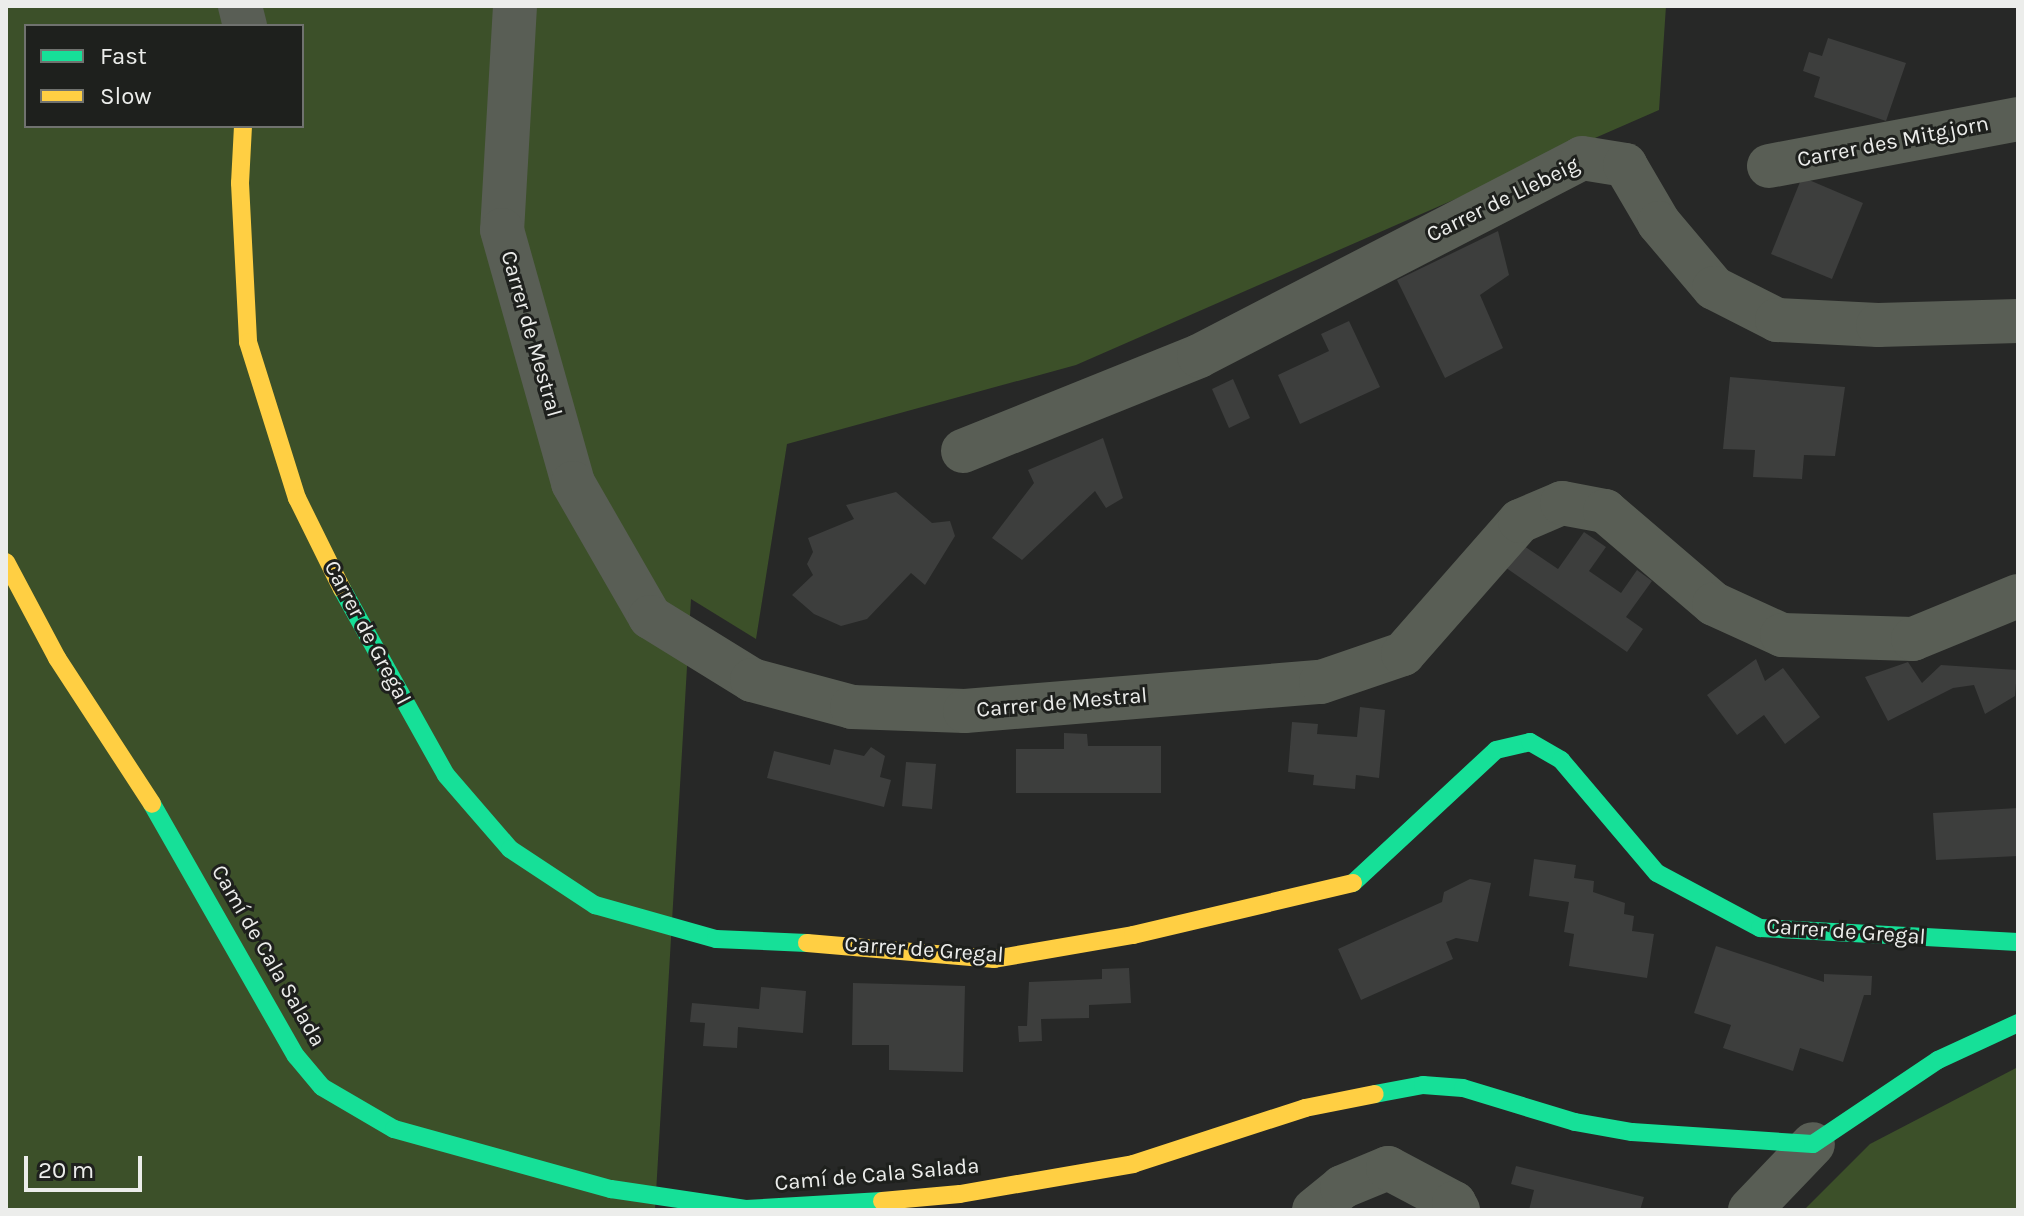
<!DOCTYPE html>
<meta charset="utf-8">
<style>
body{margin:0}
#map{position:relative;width:2024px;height:1216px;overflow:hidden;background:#272827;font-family:Karla,sans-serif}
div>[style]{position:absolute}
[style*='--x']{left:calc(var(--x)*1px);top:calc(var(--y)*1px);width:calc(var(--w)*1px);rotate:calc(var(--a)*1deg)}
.green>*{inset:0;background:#3c5029}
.building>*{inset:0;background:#3d3e3d}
.street>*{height:44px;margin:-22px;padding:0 22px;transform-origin:22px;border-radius:22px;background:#595e55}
.fast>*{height:18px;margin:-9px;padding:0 9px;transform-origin:9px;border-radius:9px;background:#16e098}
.slow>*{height:18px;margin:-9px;padding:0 9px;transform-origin:9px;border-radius:9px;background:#ffcf43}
span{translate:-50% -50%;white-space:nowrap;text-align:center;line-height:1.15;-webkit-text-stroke:6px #1e201d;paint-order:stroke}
.street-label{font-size:22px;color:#ecedeb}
.frame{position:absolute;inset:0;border:8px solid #ecedeb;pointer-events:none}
.legend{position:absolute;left:24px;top:24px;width:280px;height:104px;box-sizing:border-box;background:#1e201d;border:2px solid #70726f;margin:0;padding:10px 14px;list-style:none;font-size:24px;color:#ecedeb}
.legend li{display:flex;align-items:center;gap:16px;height:40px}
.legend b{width:40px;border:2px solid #70726f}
.scale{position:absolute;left:24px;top:1156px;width:118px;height:36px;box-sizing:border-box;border:4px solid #ecedeb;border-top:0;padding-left:10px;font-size:24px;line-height:28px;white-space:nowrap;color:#ecedeb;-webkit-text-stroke:6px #1e201d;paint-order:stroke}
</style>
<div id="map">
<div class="green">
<i style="clip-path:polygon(evenodd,6px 6px,1666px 6px,1659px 110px,1076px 365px,787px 444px,756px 639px,691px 599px,655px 1210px,6px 1210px,6px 6px,26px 26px,302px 26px,302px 126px,26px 126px,26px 26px)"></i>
<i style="clip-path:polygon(2018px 1067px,2018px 1210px,1804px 1210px,1870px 1144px)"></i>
</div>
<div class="building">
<i style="clip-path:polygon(1828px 38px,1906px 63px,1886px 121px,1814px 97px,1820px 77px,1803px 71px,1809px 52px,1822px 56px)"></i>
<i style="clip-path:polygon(1802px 177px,1863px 203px,1832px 279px,1771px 254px)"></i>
<i style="clip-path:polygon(1498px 231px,1509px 275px,1480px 295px,1503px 348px,1445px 378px,1397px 280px)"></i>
<i style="clip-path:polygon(1349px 321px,1380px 387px,1300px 424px,1278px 375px,1329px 351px,1321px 334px)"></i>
<i style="clip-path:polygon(1730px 377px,1845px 387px,1835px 456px,1804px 455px,1802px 479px,1753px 477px,1755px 450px,1723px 449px)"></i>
<i style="clip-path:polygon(1233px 379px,1250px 418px,1229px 428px,1212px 389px)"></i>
<i style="clip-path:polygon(1103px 438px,1123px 498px,1106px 508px,1095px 491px,1022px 560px,992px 538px,1034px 483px,1028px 470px)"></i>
<i style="clip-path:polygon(896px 492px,932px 523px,950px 521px,955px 536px,925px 585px,911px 573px,867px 619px,841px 626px,814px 614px,792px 595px,813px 575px,807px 564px,813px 552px,808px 538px,854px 519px,846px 505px)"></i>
<i style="clip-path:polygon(1584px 532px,1606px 547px,1589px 571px,1621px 593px,1637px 570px,1652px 581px,1626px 617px,1643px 629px,1627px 652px,1502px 565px,1518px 542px,1558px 569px)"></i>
<i style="clip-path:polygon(1756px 659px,1765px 681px,1783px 668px,1820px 717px,1785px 744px,1764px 715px,1737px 735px,1707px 695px)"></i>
<i style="clip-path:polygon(1908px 662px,1922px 683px,1941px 665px,2017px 670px,2015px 696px,1985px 714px,1974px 685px,1953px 688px,1888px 721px,1865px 677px)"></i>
<i style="clip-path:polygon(1360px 707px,1385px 710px,1379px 778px,1356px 775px,1355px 789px,1313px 785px,1314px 775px,1288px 772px,1292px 722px,1318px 724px,1317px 734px,1357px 737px)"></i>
<i style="clip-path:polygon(1064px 733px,1087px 734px,1088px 746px,1161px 746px,1161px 793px,1016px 793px,1016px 749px,1064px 749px)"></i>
<i style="clip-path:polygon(871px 747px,885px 756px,880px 777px,891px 780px,884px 807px,767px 778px,774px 751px,830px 765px,834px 749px,864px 756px)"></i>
<i style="clip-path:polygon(906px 762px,936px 764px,932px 809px,902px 806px)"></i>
<i style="clip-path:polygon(2018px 808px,2018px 856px,1936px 860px,1933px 813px)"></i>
<i style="clip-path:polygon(1534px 859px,1576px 865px,1574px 878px,1594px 881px,1593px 892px,1625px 903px,1624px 914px,1634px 916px,1632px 931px,1654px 934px,1647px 978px,1569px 966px,1574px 934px,1564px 932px,1569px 902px,1529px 896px)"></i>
<i style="clip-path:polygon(1470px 879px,1491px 883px,1478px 942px,1456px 938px,1446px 942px,1453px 959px,1361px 1000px,1338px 949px,1442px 902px,1444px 892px)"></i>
<i style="clip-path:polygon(1716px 946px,1824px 982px,1824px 974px,1872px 976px,1871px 995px,1864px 995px,1843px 1062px,1800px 1048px,1793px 1071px,1723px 1048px,1731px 1025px,1694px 1013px)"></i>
<i style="clip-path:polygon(1129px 968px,1131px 1003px,1089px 1005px,1089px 1018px,1041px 1019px,1042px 1041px,1019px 1042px,1018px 1026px,1027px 1026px,1029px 982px,1102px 979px,1102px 969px)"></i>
<i style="clip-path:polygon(853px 983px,965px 986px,963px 1072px,889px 1070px,889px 1045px,852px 1045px)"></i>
<i style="clip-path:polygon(761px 987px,806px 991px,803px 1033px,738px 1027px,737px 1048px,703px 1046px,705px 1023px,690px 1022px,692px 1003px,759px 1009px)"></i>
<i style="clip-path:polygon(1516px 1166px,1644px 1197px,1640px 1210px,1529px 1210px,1534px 1190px,1511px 1184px)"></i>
</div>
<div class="street">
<i style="--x:240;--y:6;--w:21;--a:76"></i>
<i style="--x:515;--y:6;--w:224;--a:93.3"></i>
<i style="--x:502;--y:230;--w:263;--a:74.3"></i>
<i style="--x:573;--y:483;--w:155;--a:60.1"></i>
<i style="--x:650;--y:617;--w:120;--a:31.7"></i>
<i style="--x:752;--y:680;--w:104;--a:15.1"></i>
<i style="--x:852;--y:707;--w:113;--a:2"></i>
<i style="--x:965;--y:711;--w:357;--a:-4.7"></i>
<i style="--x:1321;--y:682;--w:87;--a:-18.9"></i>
<i style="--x:1403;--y:654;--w:177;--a:-48.7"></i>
<i style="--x:1520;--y:521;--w:46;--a:-23.2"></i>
<i style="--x:1562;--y:503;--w:44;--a:10.5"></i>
<i style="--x:1605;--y:511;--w:143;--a:40.5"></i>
<i style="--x:1714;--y:604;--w:75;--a:24.5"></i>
<i style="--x:1782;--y:635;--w:131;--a:1.7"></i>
<i style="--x:1913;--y:639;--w:113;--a:-22.3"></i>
<i style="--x:1769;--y:166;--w:253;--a:-10.7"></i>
<i style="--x:963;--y:451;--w:254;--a:-21.9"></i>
<i style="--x:1199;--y:356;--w:431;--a:-27.3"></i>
<i style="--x:1582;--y:158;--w:44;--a:9.2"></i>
<i style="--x:1625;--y:165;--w:67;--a:59.6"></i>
<i style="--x:1659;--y:223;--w:85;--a:49.8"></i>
<i style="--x:1714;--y:288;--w:71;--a:26.9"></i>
<i style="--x:1777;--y:320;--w:101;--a:2.8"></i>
<i style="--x:1878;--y:325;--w:140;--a:-1.6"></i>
<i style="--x:1314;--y:1210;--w:36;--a:-39"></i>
<i style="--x:1342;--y:1187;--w:50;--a:-22.4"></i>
<i style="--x:1388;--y:1168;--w:75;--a:27.9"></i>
<i style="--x:1454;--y:1203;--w:8;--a:60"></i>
<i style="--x:1750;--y:1210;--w:91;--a:-46.3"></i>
</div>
<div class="fast">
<i style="--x:342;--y:589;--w:213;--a:60.8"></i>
<i style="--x:446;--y:775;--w:98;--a:49.1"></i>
<i style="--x:510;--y:849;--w:102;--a:33.4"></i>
<i style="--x:595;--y:905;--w:126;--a:15.7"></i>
<i style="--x:716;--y:939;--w:91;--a:2.5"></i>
<i style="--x:152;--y:804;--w:290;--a:60.3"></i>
<i style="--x:296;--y:1056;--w:40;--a:50"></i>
<i style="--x:322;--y:1087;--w:83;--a:30.3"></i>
<i style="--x:394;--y:1129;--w:225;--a:15.5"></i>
<i style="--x:611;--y:1189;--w:136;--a:8.4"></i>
<i style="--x:746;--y:1209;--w:136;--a:-3.4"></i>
<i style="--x:1353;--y:883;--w:195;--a:-42.9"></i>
<i style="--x:1496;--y:750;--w:35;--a:-13"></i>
<i style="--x:1530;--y:742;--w:36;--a:30"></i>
<i style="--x:1561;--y:760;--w:148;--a:49.7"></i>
<i style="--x:1657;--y:873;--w:117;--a:28.1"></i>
<i style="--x:1760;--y:928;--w:258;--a:3.1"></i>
<i style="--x:1375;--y:1094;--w:49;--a:-10.6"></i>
<i style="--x:1423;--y:1085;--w:40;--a:4.3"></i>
<i style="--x:1463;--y:1088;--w:117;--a:16.9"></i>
<i style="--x:1575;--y:1122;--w:58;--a:10"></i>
<i style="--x:1632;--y:1132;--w:181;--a:3.8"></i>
<i style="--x:1813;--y:1144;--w:151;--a:-33.9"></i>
<i style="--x:1938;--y:1060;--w:88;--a:-24.8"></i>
</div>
<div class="slow">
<i style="--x:243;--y:126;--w:57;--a:93"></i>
<i style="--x:240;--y:183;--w:159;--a:87.1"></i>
<i style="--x:248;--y:342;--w:164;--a:72.6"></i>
<i style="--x:297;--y:498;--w:102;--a:63.7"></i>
<i style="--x:6;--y:562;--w:109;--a:62"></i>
<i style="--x:57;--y:658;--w:174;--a:56.9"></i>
<i style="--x:807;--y:943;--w:188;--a:4.9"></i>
<i style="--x:994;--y:959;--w:141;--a:-9.8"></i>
<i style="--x:1133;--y:935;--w:226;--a:-13.3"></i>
<i style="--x:882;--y:1201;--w:78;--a:-5.1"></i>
<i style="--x:960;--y:1194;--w:176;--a:-9.8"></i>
<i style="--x:1133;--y:1164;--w:181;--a:-18"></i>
<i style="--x:1305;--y:1108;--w:71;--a:-11.3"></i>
</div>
<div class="street-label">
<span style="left:1893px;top:142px;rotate:-11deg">Carrer des Mitgjorn</span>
<span style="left:1503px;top:200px;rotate:-26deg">Carrer de Llebeig</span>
<span style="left:531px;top:334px;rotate:74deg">Carrer de Mestral</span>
<span style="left:367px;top:633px;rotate:62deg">Carrer de Gregal</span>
<span style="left:1062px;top:703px;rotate:-5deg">Carrer de Mestral</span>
<span style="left:1846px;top:932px;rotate:4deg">Carrer de Gregal</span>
<span style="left:924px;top:950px;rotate:4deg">Carrer de Gregal</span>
<span style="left:268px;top:956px;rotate:60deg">Camí de Cala Salada</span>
<span style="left:877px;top:1175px;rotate:-5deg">Camí de Cala Salada</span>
</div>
<div class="frame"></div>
<ul class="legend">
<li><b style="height:10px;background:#16e098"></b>Fast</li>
<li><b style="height:10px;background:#ffcf43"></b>Slow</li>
</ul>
<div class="scale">20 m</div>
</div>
